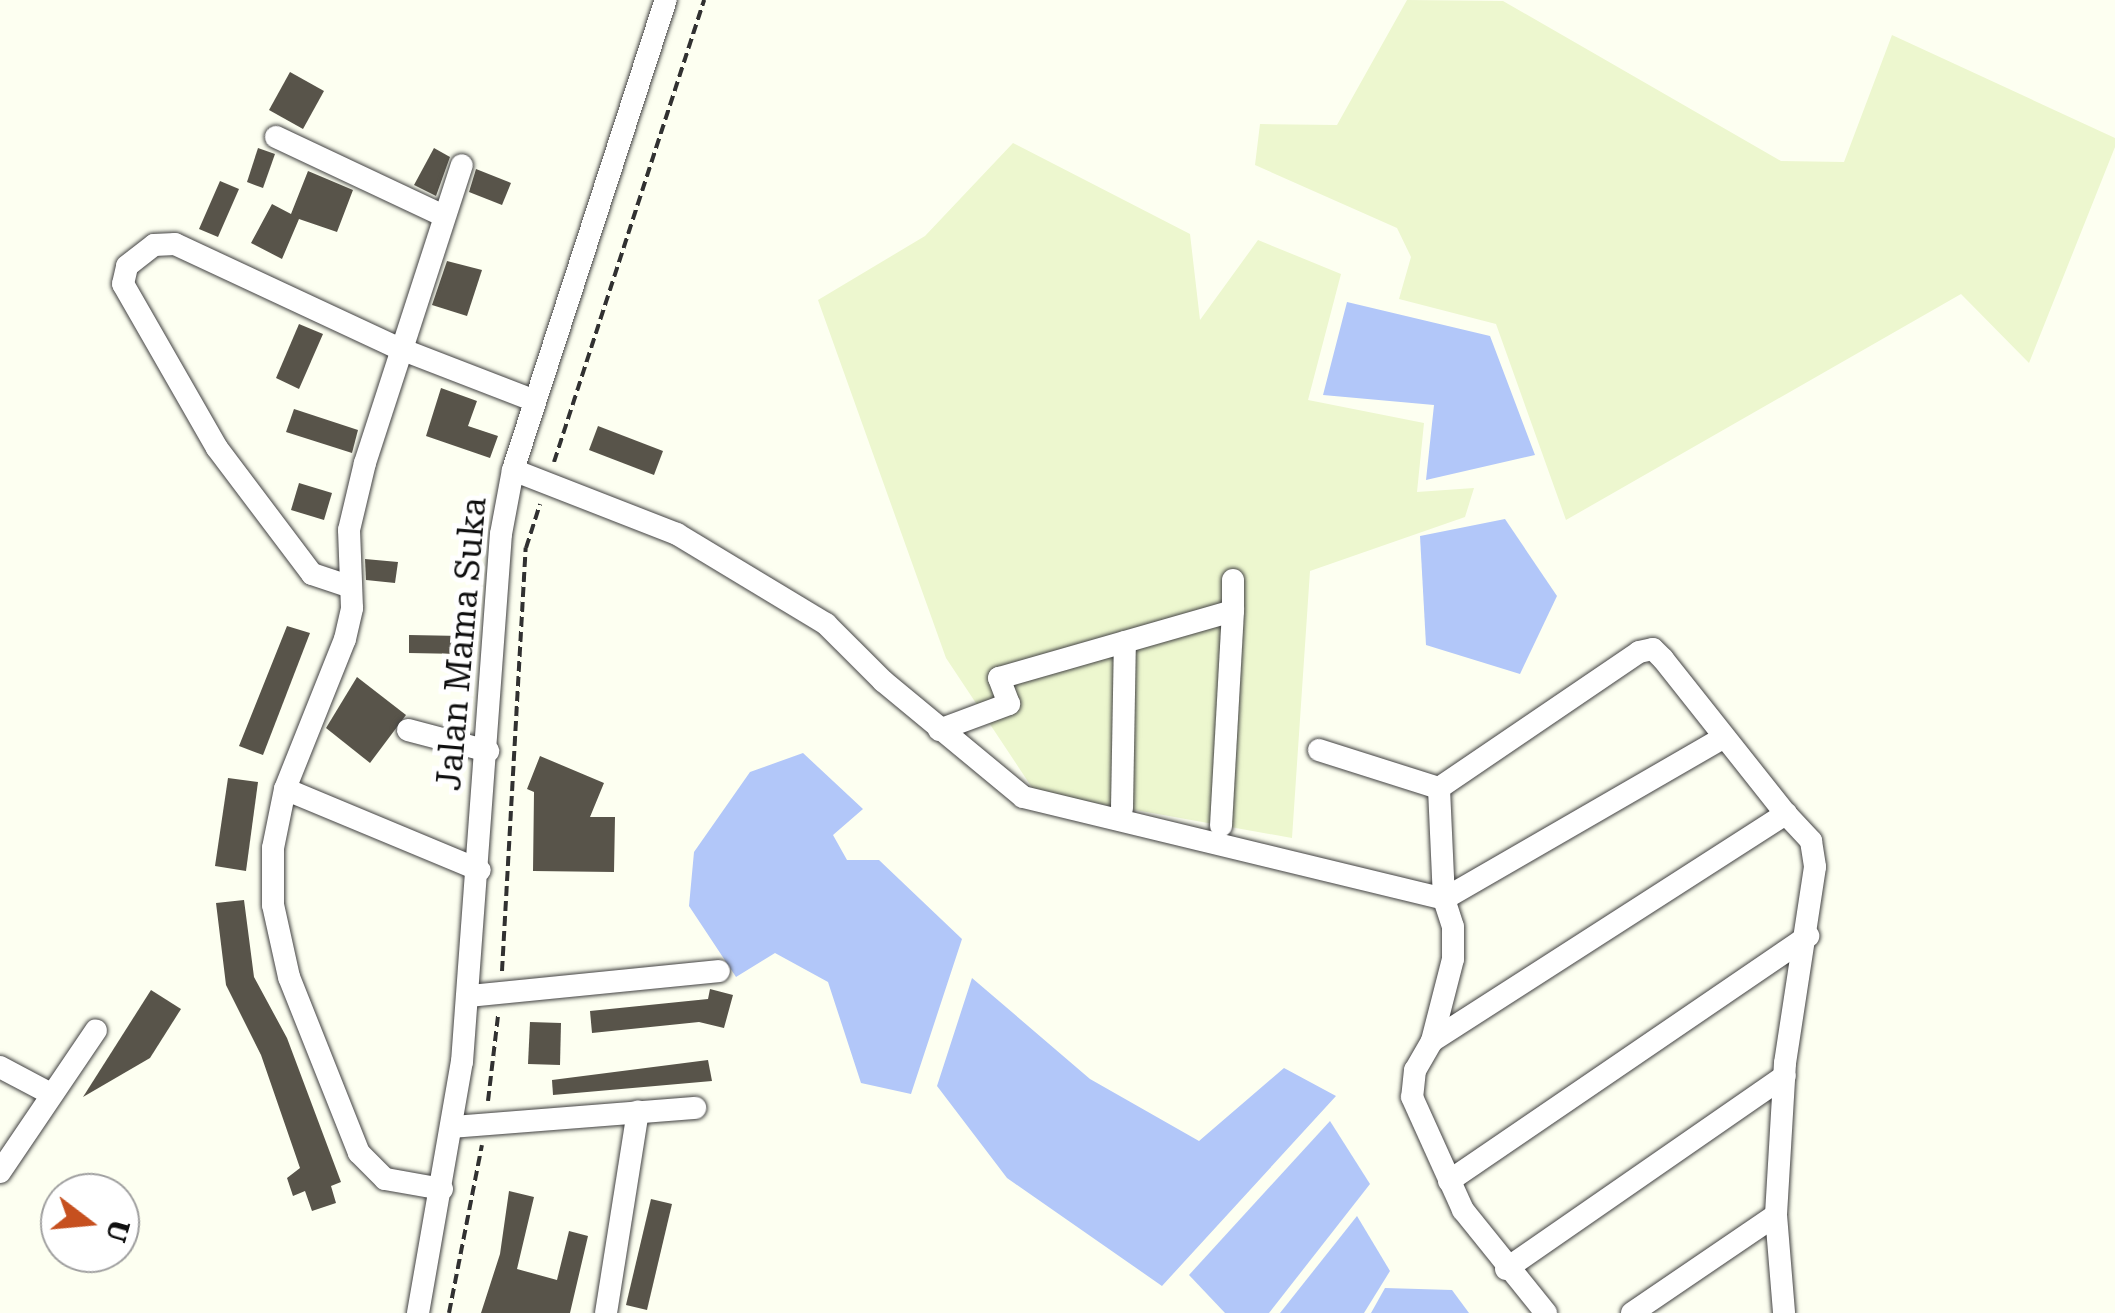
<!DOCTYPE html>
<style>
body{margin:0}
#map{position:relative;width:2115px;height:1313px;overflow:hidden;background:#fdfff1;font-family:"Roboto Serif",serif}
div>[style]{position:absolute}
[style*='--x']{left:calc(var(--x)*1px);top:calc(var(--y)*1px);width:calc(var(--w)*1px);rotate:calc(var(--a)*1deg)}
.farmland>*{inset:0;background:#edf7cf}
.water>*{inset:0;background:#b2c7f9}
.building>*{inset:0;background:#58544a}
.path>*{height:4px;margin-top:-2px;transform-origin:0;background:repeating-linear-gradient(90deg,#313131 0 10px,transparent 0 15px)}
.roads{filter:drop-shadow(0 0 2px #424242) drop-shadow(0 0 2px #424242)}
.minor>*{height:22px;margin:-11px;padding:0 11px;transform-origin:11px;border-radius:11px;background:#fff}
span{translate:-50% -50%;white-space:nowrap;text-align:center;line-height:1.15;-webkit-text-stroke:10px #fff;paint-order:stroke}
.street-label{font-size:35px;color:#0f0f0f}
.north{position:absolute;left:40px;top:1173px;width:100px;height:100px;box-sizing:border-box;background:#fff;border:2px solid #9f9f9f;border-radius:50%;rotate:106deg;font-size:28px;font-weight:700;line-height:40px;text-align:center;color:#0f0f0f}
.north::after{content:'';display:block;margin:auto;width:35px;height:45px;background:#c6501f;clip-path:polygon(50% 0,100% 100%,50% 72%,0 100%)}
</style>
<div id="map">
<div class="farmland">
<i style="clip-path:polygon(1407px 0,1503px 1px,1781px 161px,1844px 162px,1892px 35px,2115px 138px,2115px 147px,2029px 363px,1961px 294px,1566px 520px,1496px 324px,1399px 299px,1411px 257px,1397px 228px,1255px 165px,1260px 124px,1337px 125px)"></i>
<i style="clip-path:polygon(1013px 143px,1190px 234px,1200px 320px,1258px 240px,1341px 274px,1308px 400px,1424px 423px,1417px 492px,1474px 488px,1465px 517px,1310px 571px,1292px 838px,1035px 792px,946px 658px,818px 300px,925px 236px)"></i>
</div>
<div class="water">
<i style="clip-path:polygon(1347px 302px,1490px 336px,1535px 455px,1426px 480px,1434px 405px,1323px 395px)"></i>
<i style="clip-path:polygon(1505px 519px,1557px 596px,1520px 674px,1426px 645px,1420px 536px)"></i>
<i style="clip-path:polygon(803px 753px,863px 809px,833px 835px,847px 860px,879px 860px,962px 939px,911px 1094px,861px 1083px,828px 982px,775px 953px,736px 977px,689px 906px,694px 852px,750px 772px)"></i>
<i style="clip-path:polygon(972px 978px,1090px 1079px,1199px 1141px,1284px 1068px,1336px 1096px,1162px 1286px,1007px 1178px,937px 1086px)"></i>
<i style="clip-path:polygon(1330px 1121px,1370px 1184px,1269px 1313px,1225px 1313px,1189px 1275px)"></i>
<i style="clip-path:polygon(1357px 1216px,1390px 1271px,1364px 1313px,1280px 1313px)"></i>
<i style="clip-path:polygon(1385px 1288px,1452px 1290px,1469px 1313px,1371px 1313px)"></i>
</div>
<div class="building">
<i style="clip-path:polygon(290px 72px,324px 91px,303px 129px,269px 110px)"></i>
<i style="clip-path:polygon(258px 148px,275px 154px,263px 188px,247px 182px)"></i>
<i style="clip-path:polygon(434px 148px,450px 157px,436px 196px,414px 185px)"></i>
<i style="clip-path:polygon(476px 169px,511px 183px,502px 205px,469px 192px)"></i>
<i style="clip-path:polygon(308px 171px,353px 190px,337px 232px,299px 219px,282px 259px,251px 243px,272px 204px,291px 214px)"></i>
<i style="clip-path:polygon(220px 181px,239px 189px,218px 237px,199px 229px)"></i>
<i style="clip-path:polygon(447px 261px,482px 270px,467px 316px,432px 305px)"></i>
<i style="clip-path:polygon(299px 324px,323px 334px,299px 389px,276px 378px)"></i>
<i style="clip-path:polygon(441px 388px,477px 401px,468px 426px,498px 436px,490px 458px,426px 436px)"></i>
<i style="clip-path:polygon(294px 409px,358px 430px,352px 453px,286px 432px)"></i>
<i style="clip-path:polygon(598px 426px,663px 451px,654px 475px,589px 450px)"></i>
<i style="clip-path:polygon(299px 483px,332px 493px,324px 520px,291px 510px)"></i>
<i style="clip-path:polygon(365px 559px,398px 562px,395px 583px,366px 580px)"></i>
<i style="clip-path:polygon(287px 626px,310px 633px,263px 755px,239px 746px)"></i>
<i style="clip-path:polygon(409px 635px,462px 636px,462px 654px,409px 653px)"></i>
<i style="clip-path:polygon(357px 677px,406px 715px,370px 763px,326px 728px)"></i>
<i style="clip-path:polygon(540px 756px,604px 783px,590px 817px,615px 817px,614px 872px,533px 871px,534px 792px,527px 789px)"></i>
<i style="clip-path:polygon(228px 778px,258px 782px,246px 871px,215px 866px)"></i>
<i style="clip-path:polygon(244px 900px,254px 977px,287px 1038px,341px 1182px,331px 1186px,336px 1203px,312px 1211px,305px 1191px,293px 1196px,287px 1178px,300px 1168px,261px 1055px,226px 985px,216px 903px)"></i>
<i style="clip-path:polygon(710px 989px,733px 995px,724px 1028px,699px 1022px,592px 1033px,590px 1011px,708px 999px)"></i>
<i style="clip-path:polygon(151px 990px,181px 1009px,150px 1058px,83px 1097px)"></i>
<i style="clip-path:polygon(530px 1022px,561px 1023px,560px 1065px,528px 1064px)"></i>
<i style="clip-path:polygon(708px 1060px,712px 1081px,553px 1095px,552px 1080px)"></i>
<i style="clip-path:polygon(509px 1191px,534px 1197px,517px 1269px,557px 1280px,569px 1231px,588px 1236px,570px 1313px,481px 1313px,500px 1254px)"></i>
<i style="clip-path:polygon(651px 1199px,672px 1204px,647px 1310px,626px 1305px)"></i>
</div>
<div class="path">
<i style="--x:554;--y:462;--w:486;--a:-72"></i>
<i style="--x:502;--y:971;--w:424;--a:-86.8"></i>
<i style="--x:526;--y:548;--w:46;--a:-72.3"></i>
<i style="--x:488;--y:1101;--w:86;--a:-83.3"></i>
<i style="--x:449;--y:1313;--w:171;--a:-78.9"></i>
</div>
<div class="roads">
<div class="minor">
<i style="--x:276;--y:137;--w:186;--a:25.2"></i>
<i style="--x:513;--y:470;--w:176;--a:21.3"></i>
<i style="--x:677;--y:534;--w:174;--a:31.1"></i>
<i style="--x:826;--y:624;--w:81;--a:45"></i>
<i style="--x:883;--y:681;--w:182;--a:39.6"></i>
<i style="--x:1023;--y:797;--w:433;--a:13.6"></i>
<i style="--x:1444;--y:899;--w:29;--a:72"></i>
<i style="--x:1453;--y:927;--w:32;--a:90"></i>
<i style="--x:1453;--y:959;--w:85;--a:104.4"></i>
<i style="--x:1432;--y:1041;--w:421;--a:-32.7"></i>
<i style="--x:1786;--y:814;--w:37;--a:47"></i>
<i style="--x:1811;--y:841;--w:26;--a:81"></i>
<i style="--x:1815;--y:867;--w:198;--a:98.7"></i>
<i style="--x:1785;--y:1063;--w:152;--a:93.4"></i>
<i style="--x:1776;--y:1215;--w:98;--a:85.3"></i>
<i style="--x:351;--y:587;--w:41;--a:-161.6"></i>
<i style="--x:312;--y:574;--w:158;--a:-127"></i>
<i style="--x:217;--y:448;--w:189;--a:-119.8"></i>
<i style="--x:123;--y:284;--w:18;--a:-77"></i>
<i style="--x:127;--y:266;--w:34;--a:-38"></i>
<i style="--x:154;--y:245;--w:21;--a:-3"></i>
<i style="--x:175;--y:244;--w:246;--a:25"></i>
<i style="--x:398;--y:348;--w:145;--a:21.1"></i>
<i style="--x:1233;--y:611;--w:31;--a:-90"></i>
<i style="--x:408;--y:730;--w:83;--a:14.7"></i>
<i style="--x:939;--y:730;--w:75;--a:-20.4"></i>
<i style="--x:1009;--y:704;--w:28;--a:-111"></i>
<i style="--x:999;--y:678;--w:243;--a:-16"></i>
<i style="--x:1233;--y:611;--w:215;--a:93.2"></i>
<i style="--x:1721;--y:739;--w:320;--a:150"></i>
<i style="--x:1444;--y:899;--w:111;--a:-92.6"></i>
<i style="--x:1439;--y:788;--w:242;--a:-34.2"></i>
<i style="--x:1639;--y:652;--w:14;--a:-12"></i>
<i style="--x:1653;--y:649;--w:14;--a:45"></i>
<i style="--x:1663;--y:659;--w:198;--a:51.6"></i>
<i style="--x:1319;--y:750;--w:126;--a:17.6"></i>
<i style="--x:285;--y:789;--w:211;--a:22.6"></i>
<i style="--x:1122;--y:808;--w:166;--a:-89"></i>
<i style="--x:469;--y:996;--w:251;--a:-5.7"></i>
<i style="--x:1432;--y:1041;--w:34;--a:120"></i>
<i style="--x:1415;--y:1070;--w:27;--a:96"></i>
<i style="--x:1412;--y:1097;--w:124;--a:65.7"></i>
<i style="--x:1463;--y:1210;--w:132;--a:51.1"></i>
<i style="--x:0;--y:1067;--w:58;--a:27.9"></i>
<i style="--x:452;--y:1127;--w:244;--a:-4.5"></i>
<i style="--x:0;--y:1172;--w:171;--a:-55.9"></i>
<i style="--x:1449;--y:1181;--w:435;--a:-34.3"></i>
<i style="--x:442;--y:1189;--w:58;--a:-170"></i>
<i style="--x:385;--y:1179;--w:37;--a:-135"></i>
<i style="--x:359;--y:1153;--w:189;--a:-111.7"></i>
<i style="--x:289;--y:977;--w:74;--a:-102.5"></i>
<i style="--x:273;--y:905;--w:57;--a:-90"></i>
<i style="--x:273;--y:848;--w:60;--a:-78.5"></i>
<i style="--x:285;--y:789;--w:162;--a:-68.2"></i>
<i style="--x:345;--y:639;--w:32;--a:-77"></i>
<i style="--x:352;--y:608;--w:78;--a:-92.2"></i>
<i style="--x:349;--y:530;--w:69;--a:-76.6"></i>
<i style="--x:365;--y:463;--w:313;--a:-72"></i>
<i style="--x:1506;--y:1269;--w:339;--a:-34.7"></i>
<i style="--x:418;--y:1313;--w:255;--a:-80.1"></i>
<i style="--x:462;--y:1062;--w:529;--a:-85.78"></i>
<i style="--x:501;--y:534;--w:65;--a:-79.4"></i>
<i style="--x:513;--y:470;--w:494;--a:-72"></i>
<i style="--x:606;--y:1313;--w:204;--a:-81"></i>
<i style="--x:1632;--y:1313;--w:174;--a:-34.2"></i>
</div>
</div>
<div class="street-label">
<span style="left:462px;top:644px;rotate:-85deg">Jalan Mama Suka</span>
</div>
<div class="north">U</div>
</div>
